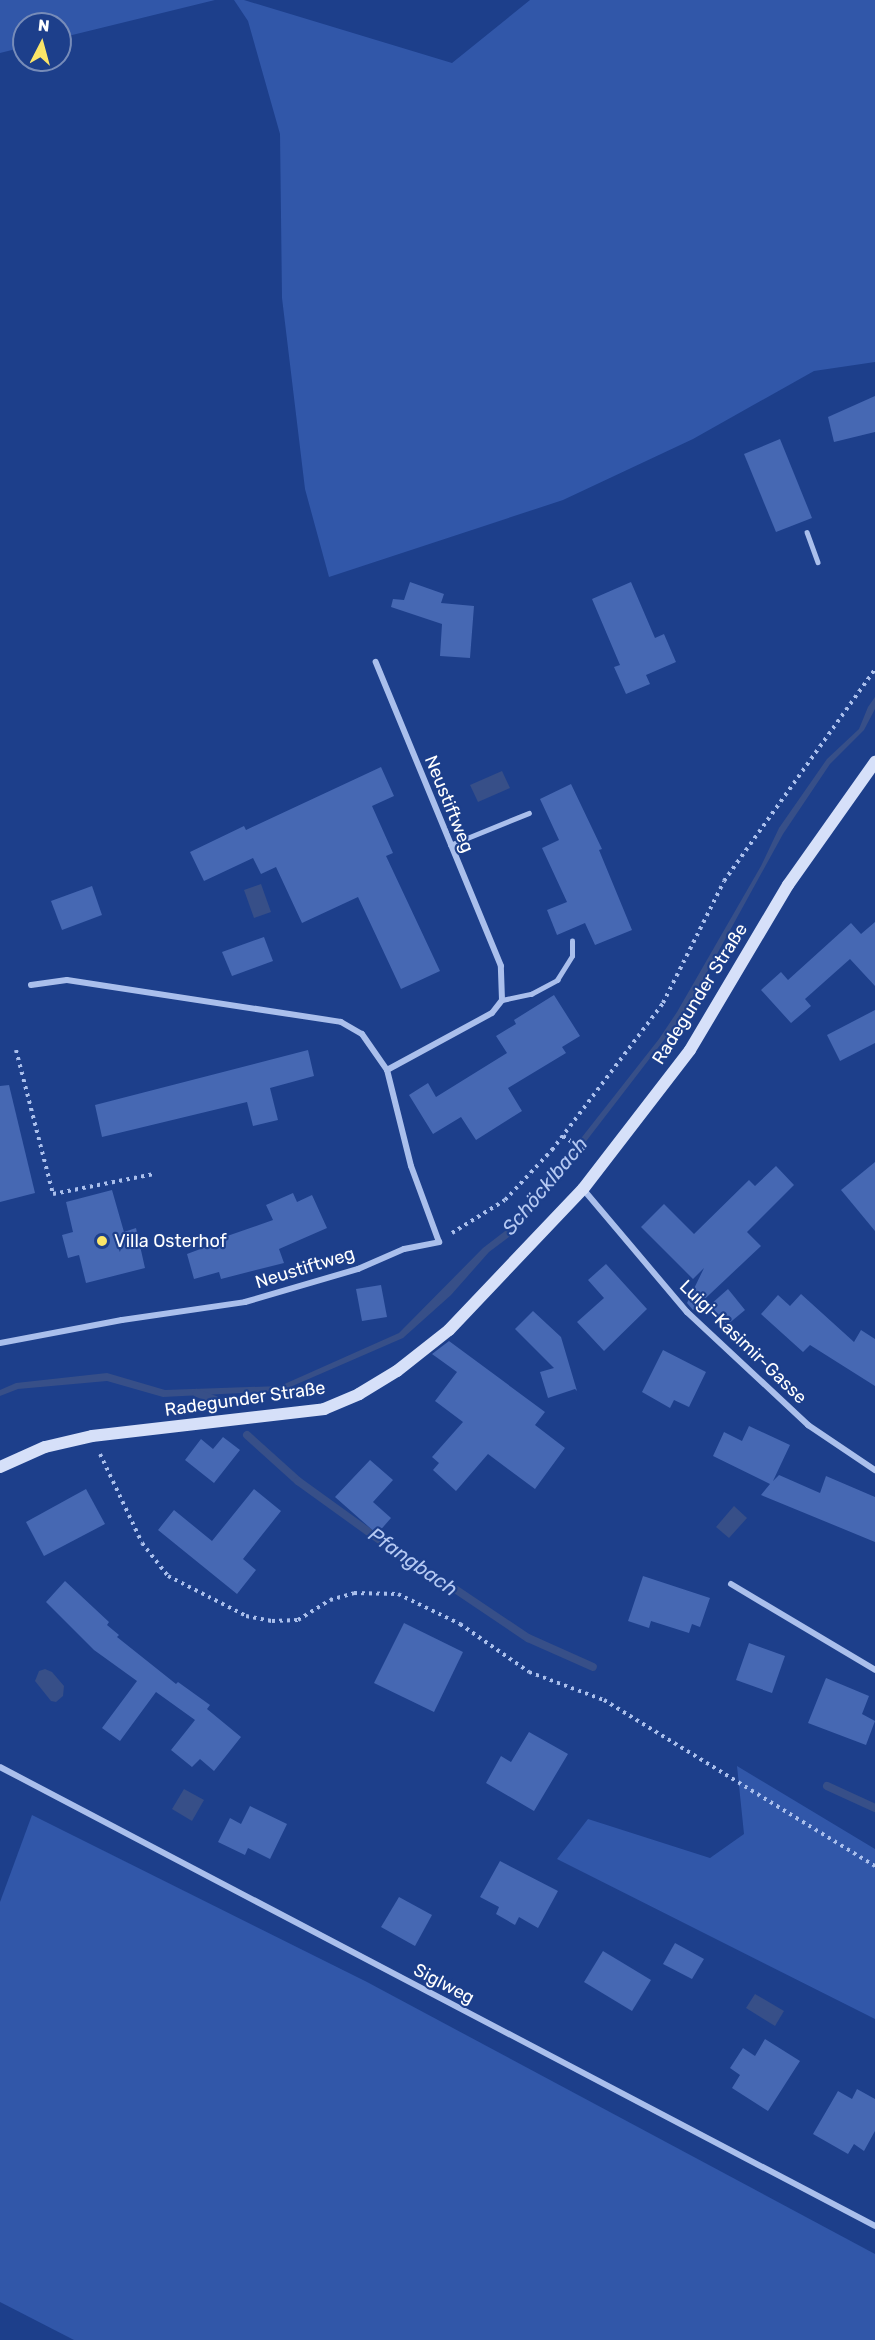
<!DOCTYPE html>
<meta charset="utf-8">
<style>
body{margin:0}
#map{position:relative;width:875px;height:2340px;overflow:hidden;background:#1d3f8b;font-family:Rubik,sans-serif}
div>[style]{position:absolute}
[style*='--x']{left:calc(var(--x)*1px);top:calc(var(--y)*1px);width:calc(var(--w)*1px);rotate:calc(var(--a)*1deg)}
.green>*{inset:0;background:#3157a9}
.water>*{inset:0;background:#374f88}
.stream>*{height:8px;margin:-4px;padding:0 4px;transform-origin:4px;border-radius:4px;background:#374f88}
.building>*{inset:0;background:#4668b3}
.path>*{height:4px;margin-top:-2px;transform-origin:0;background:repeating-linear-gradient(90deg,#aabfec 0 3px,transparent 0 7.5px)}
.lane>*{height:4.5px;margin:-2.25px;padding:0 2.25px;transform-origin:2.25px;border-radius:2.25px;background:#aabfec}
.street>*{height:6px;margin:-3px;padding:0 3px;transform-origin:3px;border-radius:3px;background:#aabfec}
.secondary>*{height:12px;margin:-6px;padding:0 6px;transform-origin:6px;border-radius:6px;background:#d6e0f9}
.dots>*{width:16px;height:16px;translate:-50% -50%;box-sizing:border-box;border:3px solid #1d3f8b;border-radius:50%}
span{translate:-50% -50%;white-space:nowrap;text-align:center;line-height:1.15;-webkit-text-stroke:4.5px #1d3f8b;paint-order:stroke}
.street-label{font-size:18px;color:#fff}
.poi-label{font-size:18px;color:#fff}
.left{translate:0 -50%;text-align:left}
.water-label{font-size:20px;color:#b5c9f3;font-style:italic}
.north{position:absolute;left:12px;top:12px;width:60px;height:60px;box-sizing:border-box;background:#1d3f8b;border:2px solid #778cb9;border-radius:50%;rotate:6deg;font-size:16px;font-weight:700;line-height:24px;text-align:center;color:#fff}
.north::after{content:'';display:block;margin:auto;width:21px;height:27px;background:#fbe568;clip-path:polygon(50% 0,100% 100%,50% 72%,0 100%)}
</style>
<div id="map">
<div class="green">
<i style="clip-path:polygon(0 0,215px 0,60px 38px,60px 24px,24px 24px,24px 47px,0 53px)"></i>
<i style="clip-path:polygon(234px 0,244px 0,452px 63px,530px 0,875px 0,875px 362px,814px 371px,693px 439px,563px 500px,329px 577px,305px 489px,282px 298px,280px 134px,248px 21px)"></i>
<i style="clip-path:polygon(737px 1766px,875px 1849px,875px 2019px,557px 1859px,588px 1819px,710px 1858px,744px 1834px)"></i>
<i style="clip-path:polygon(32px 1815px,367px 1982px,875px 2254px,875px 2340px,74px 2340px,0 2302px,0 1902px)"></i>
</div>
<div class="water">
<i style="clip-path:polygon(875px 697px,875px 709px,864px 730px,830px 764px,783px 834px,684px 1014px,517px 1231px,489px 1252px,451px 1295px,403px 1338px,281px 1391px,163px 1397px,107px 1381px,18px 1389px,0 1396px,0 1390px,16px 1383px,107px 1373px,165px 1390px,280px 1386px,399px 1333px,483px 1248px,513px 1225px,659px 1039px,677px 1012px,761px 866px,779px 828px,827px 759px,859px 729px,868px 707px)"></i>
<i style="clip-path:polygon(502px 771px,510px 788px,478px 802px,470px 785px)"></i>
<i style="clip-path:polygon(261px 884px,271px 912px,254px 918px,244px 890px)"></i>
<i style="clip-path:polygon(734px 1506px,747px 1518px,729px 1538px,716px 1527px)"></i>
<i style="clip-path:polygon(45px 1669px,52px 1672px,64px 1686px,63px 1696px,56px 1702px,51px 1701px,35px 1681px,39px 1671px)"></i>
<i style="clip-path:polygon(184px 1789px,204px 1800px,192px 1821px,172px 1809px)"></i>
<i style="clip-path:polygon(755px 1994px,784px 2011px,775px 2026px,746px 2008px)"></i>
</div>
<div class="stream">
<i style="--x:197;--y:1393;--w:19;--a:21"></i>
<i style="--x:247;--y:1435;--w:69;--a:42"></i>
<i style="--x:298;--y:1481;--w:155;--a:35.8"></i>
<i style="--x:424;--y:1572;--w:35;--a:29"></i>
<i style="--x:455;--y:1589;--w:88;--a:33.9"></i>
<i style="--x:528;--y:1638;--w:71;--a:24"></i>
<i style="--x:827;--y:1786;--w:53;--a:24.6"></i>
</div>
<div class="building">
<i style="clip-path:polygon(875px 396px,875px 432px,834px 442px,828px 417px)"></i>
<i style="clip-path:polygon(780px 439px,812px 518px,776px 532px,744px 454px)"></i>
<i style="clip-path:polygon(410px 582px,444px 594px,441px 603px,474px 606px,470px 658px,440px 656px,442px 624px,391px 607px,393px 599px,404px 600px)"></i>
<i style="clip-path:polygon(631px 582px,655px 638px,664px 634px,676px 662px,646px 675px,650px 684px,626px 694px,614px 667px,620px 665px,592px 599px)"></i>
<i style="clip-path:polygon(381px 767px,394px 796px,372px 806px,393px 853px,386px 856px,440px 971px,401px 989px,358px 897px,302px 923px,276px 867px,261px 874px,253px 858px,204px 881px,190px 852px,244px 826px,246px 830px)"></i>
<i style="clip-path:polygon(571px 784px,602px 849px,599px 850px,632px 930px,595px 945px,585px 923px,557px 935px,547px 910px,567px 902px,542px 848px,559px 840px,540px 799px)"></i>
<i style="clip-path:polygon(92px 886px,102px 915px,62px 930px,51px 901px)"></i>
<i style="clip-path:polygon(875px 922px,875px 986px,850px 959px,805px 999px,811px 1006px,791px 1023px,761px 990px,781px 972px,788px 980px,851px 923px,861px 934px)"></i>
<i style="clip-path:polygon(264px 937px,273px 961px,232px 976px,222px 952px)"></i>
<i style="clip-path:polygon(554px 995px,580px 1036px,562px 1047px,566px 1053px,508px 1088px,522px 1111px,476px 1140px,461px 1117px,433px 1134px,409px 1095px,428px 1083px,436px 1097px,507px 1053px,496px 1036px,516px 1024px,514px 1020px)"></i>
<i style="clip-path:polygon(875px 1010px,875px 1043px,840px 1061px,827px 1035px)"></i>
<i style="clip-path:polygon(308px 1050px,314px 1076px,270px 1088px,278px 1120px,253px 1126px,247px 1102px,102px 1137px,95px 1105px)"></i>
<i style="clip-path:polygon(9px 1085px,35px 1193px,0 1202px,0 1086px)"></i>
<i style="clip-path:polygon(875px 1162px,875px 1231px,841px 1190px)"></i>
<i style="clip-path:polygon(776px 1166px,794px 1185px,747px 1232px,761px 1246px,693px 1310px,687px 1303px,704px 1268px,693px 1279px,641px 1227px,664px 1204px,694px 1234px,749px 1180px,755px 1186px)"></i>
<i style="clip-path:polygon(112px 1190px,124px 1232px,136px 1228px,145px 1268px,86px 1283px,79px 1255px,68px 1258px,62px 1235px,73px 1232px,66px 1202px)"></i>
<i style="clip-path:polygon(293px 1193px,297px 1202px,312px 1195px,327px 1228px,279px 1249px,284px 1263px,221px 1279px,219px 1272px,194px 1279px,187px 1254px,211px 1245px,210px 1242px,273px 1220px,266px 1205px)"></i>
<i style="clip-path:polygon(606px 1264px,647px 1309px,604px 1351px,577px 1322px,604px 1298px,588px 1280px)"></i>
<i style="clip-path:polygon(381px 1285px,387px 1317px,362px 1321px,356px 1289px)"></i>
<i style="clip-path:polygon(728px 1289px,745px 1310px,727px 1325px,710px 1305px)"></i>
<i style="clip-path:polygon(801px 1294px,854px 1342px,861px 1330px,875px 1339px,875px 1386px,810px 1345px,803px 1352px,761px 1314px,778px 1295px,790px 1306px)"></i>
<i style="clip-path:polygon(533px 1311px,561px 1337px,577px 1391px,575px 1389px,548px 1398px,540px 1372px,554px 1368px,515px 1329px)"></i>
<i style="clip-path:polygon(449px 1341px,545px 1412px,535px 1425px,565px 1448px,535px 1489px,488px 1454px,456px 1491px,433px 1470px,439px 1463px,432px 1457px,463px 1422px,435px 1401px,457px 1372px,432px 1354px)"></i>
<i style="clip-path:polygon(663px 1350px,706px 1372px,689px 1407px,674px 1400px,670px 1408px,642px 1392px)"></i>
<i style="clip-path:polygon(749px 1426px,790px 1445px,773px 1481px,779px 1475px,820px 1493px,826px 1476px,875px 1497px,875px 1542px,761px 1495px,770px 1484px,713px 1456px,724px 1432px,742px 1441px)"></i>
<i style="clip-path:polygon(223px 1437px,240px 1450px,214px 1483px,185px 1460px,201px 1439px,213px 1449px)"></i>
<i style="clip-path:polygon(370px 1460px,393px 1480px,373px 1502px,391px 1518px,377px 1534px,335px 1497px)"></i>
<i style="clip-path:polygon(86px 1489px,105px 1524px,44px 1556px,26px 1522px)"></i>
<i style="clip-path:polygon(254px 1489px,281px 1511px,243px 1559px,256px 1570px,237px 1594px,158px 1530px,174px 1510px,212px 1541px)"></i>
<i style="clip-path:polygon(643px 1576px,710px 1598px,700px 1627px,692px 1624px,689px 1633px,651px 1621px,649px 1628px,628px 1621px)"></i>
<i style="clip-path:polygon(65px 1581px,109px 1622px,107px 1625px,119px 1635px,117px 1637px,176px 1684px,178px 1682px,210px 1705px,207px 1709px,241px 1737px,214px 1771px,200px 1759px,192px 1767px,171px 1750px,195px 1720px,156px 1692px,120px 1741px,102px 1728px,137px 1681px,94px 1650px,46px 1602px)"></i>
<i style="clip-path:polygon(404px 1623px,463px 1652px,434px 1712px,374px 1683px)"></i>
<i style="clip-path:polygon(749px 1643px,785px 1656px,772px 1693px,736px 1680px)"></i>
<i style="clip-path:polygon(826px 1678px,869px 1696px,862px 1714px,875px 1721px,866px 1745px,808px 1723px)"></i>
<i style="clip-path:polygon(529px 1732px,568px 1754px,534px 1811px,486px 1783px,501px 1756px,511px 1762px)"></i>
<i style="clip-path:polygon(250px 1806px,287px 1824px,270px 1859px,248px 1848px,245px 1855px,218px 1842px,230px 1818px,241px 1824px)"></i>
<i style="clip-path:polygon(500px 1861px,558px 1891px,538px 1928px,519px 1917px,515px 1925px,496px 1914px,499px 1907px,480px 1897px)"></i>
<i style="clip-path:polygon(399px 1897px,432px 1915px,415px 1946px,381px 1927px)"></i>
<i style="clip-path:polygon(675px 1943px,704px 1959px,692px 1979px,663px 1964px)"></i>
<i style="clip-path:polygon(603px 1951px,651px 1980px,632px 2011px,584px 1982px)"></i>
<i style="clip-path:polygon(765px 2039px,800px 2061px,768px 2111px,732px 2088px,740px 2075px,730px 2068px,743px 2048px,755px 2056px)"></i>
<i style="clip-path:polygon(857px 2089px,875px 2099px,875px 2131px,864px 2151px,854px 2144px,848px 2154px,813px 2134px,838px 2091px,852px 2099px)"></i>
</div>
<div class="path">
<i style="--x:16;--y:1050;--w:149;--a:75.6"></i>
<i style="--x:53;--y:1194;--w:103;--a:-11.2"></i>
<i style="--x:563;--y:1136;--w:29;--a:34"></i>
<i style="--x:452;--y:1233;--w:62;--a:-31.9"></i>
<i style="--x:505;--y:1200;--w:69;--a:-46.8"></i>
<i style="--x:552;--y:1150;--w:184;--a:-52.9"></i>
<i style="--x:663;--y:1003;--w:136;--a:-63.4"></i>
<i style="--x:724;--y:881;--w:260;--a:-54.5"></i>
<i style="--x:100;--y:1454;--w:98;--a:64.7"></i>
<i style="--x:142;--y:1543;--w:42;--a:51.8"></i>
<i style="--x:168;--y:1576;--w:88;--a:27.1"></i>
<i style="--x:246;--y:1616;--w:26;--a:11"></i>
<i style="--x:272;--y:1621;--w:26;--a:-2"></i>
<i style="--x:298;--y:1620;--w:38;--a:-32"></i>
<i style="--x:330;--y:1600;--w:25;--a:-16"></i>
<i style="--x:354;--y:1593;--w:44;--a:1.3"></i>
<i style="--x:398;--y:1594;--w:69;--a:25.8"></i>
<i style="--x:460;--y:1624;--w:84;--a:34.8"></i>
<i style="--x:529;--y:1672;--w:80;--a:20.5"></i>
<i style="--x:604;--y:1700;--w:318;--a:31.5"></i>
</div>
<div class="lane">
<i style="--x:807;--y:532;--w:32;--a:70"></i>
<i style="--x:450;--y:845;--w:85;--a:-22.1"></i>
<i style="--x:502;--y:1000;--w:30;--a:-12"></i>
<i style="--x:531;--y:994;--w:30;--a:-28"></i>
<i style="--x:557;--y:980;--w:28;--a:-58"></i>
<i style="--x:572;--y:956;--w:15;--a:-90"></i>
</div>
<div class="street">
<i style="--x:31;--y:985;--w:36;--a:-8"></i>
<i style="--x:67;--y:980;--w:277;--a:8.7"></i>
<i style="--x:341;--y:1022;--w:24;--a:30"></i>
<i style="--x:362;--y:1034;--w:44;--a:55.2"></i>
<i style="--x:583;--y:1189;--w:161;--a:49.8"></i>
<i style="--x:687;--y:1312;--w:166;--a:43"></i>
<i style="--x:808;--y:1425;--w:81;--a:33.9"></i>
<i style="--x:0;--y:1343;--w:124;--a:-10.7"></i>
<i style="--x:122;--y:1320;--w:124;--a:-8.3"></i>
<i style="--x:245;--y:1302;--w:118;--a:-16.3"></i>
<i style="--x:358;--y:1269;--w:50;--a:-23.5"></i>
<i style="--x:404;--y:1249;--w:36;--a:-11"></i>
<i style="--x:439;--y:1242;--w:81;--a:-110.2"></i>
<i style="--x:411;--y:1166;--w:99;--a:-104"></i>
<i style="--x:387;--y:1070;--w:119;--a:-28.5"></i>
<i style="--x:492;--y:1013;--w:16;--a:-52"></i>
<i style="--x:502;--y:1000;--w:34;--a:-92"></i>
<i style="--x:501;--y:966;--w:329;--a:-112.4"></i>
<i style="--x:731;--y:1584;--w:168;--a:30.8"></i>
<i style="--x:0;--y:1767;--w:988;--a:27.68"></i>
</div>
<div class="secondary">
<i style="--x:0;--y:1467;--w:49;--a:-24"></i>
<i style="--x:45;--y:1447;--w:48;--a:-13.2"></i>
<i style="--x:92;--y:1436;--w:234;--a:-6.6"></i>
<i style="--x:324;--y:1409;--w:38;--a:-23"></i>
<i style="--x:359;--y:1394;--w:44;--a:-31.2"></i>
<i style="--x:397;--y:1371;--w:66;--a:-38.3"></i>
<i style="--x:449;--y:1330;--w:195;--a:-46.5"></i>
<i style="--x:583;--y:1189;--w:175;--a:-52.4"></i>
<i style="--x:690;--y:1050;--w:192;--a:-59.3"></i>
<i style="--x:788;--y:885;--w:151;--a:-54.7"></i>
</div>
<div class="dots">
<i style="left:102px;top:1241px;background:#fbe568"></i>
</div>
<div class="street-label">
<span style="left:449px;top:804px;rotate:68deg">Neustiftweg</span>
<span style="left:700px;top:994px;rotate:-58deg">Radegunder Straße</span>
<span style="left:305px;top:1268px;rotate:-17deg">Neustiftweg</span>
<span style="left:743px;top:1342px;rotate:44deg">Luigi-Kasimir-Gasse</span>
<span style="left:245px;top:1399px;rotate:-8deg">Radegunder Straße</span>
<span style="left:444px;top:1984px;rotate:28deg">Siglweg</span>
</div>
<div class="poi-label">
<span class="left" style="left:114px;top:1241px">Villa Osterhof</span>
</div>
<div class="water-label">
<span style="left:545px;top:1186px;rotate:-50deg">Schöcklbach</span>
<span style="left:413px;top:1562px;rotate:35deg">Pfangbach</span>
</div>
<div class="north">N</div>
</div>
